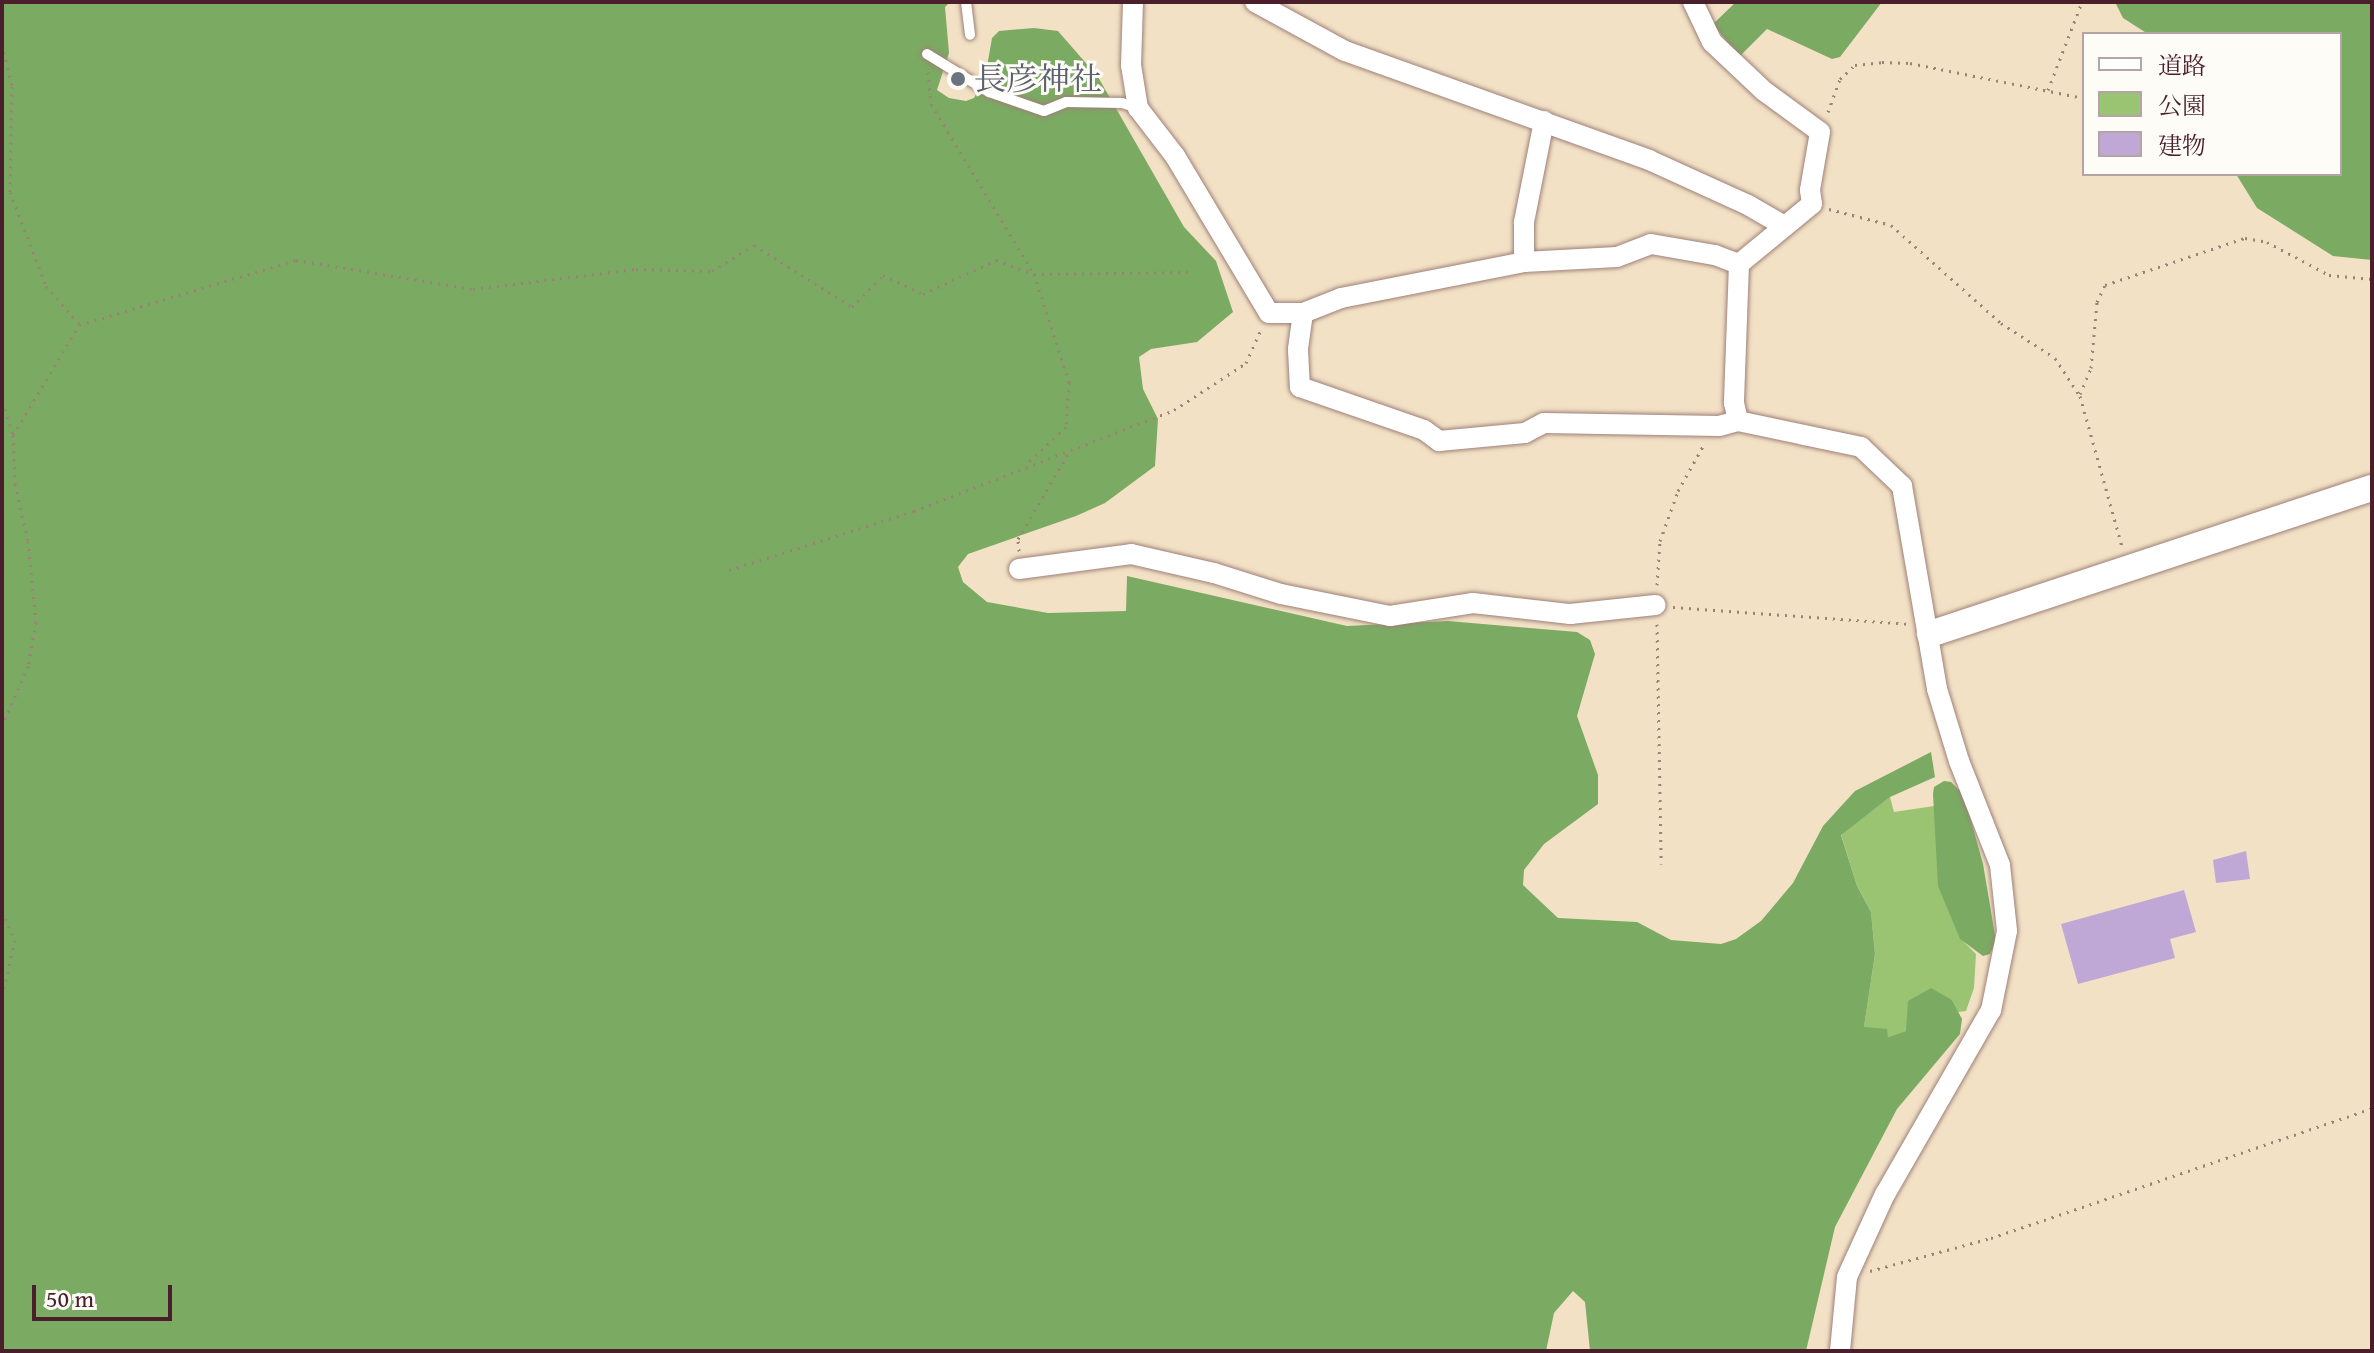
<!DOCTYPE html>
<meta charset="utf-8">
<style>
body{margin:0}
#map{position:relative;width:2374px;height:1353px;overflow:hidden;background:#f3e1c6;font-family:"Gentium Book Plus","Noto Serif JP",serif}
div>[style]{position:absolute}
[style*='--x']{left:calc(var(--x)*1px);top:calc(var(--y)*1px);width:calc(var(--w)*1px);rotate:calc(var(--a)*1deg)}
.green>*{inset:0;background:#9ac471}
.forest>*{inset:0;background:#7baa63}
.building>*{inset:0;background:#c0a8d6}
.path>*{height:3px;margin-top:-1.5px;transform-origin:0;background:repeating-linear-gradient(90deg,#9e8078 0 2px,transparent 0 8px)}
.roads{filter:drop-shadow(0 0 2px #9e8078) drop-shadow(0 0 2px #9e8078)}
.service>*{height:10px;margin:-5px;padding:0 5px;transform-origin:5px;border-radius:5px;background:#fff}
.minor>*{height:20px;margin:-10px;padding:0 10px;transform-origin:10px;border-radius:10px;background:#fff}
.tertiary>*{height:26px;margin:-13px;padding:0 13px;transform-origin:13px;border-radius:13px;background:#fff}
.dots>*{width:22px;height:22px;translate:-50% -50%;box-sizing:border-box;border:4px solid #fdfcf7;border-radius:50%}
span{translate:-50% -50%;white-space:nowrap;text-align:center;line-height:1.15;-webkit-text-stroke:6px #fdfcf7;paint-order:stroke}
.worship-label{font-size:32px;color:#5b616d}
.left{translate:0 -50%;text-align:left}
.frame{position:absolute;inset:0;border:4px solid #4a1f2b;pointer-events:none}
.legend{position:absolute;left:2082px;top:32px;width:260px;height:144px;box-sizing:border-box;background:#fdfcf7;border:2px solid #b5a4a5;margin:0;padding:10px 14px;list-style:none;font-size:24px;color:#4a1f2b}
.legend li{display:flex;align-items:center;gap:16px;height:40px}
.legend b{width:40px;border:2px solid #b5a4a5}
.scale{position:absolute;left:32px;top:1285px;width:140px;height:36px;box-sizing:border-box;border:4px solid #4a1f2b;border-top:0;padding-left:10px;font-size:24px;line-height:28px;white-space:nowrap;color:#4a1f2b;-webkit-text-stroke:6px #fdfcf7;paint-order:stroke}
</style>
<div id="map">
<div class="green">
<i style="clip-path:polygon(1890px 797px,1894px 812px,1934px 806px,1948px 909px,1960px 938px,1976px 954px,1974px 988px,1966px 1011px,1958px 1012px,1952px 1000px,1907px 1031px,1888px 1037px,1864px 1027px,1875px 954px,1871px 912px,1857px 886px,1841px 834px)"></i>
</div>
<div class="forest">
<i style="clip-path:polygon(2px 2px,950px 2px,945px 7px,949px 53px,937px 90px,949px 98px,966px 101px,974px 98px,985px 78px,992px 38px,999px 31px,1034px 28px,1058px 31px,1098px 77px,1184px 227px,1216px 261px,1233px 312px,1197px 342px,1151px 349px,1139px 357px,1143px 389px,1158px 419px,1155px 466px,1105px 503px,1076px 516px,968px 554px,958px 567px,963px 582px,987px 602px,1048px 613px,1126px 611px,1127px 576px,1347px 626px,1448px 621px,1577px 632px,1590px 640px,1595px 654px,1577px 716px,1598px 775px,1598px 804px,1544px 844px,1524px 870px,1523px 885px,1558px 918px,1637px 922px,1671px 940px,1721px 944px,1736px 939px,1761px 921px,1793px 883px,1823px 826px,1855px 791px,1931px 752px,1935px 777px,1890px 797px,1841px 835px,1857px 886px,1871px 912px,1875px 954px,1864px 1027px,1887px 1029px,1888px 1037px,1906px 1031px,1908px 1001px,1931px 988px,1952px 1000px,1962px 1019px,1960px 1034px,1897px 1109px,1835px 1227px,1806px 1351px,1590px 1351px,1585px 1302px,1573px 1291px,1554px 1313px,1546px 1351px,2px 1351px)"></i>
<i style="clip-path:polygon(1736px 2px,1882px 2px,1840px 57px,1832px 59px,1767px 29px,1739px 57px,1713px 24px)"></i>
<i style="clip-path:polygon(2115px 2px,2372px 2px,2372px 260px,2333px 256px,2257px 208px,2236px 174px,2340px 174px,2340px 34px,2148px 34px,2123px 18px)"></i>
<i style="clip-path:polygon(1944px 781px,1951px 782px,1964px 795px,1983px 864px,1996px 941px,1990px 954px,1983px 956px,1960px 939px,1938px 886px,1933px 794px,1934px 787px)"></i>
</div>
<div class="building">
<i style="clip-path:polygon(2246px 851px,2250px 879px,2216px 883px,2213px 860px)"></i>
<i style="clip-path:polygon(2184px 890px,2196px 932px,2170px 939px,2175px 958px,2078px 984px,2061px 924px)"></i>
</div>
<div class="path">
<i style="--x:2;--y:44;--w:43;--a:76.6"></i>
<i style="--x:12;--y:86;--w:106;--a:91.1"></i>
<i style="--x:10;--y:192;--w:101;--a:69"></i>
<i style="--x:46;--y:286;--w:50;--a:49"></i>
<i style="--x:928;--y:72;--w:32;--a:85"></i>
<i style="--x:931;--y:104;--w:199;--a:58.8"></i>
<i style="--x:1034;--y:274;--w:114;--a:72"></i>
<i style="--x:1069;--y:382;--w:45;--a:93.8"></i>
<i style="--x:1066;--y:427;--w:56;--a:137.2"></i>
<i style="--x:2048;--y:90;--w:94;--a:-68.9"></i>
<i style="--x:1828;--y:112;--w:35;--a:-70"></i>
<i style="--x:1840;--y:79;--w:21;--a:-43"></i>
<i style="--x:1855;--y:65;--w:27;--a:-6"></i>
<i style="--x:1882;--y:62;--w:28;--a:2"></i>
<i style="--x:1910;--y:63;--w:177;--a:11.4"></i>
<i style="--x:1829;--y:209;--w:64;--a:14.5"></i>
<i style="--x:1891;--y:225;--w:147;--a:41.7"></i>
<i style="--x:2001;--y:323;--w:64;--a:32.9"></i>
<i style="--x:2055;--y:358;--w:45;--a:56.7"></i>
<i style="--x:2080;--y:396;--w:156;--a:74.4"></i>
<i style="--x:2080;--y:394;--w:28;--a:-67"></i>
<i style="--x:2091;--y:368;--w:66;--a:-84.8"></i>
<i style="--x:2097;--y:302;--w:19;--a:-65"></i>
<i style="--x:2105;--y:285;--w:148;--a:-18.6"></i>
<i style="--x:2245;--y:238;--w:22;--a:10"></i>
<i style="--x:2267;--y:242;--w:70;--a:28"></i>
<i style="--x:2329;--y:275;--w:43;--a:5.3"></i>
<i style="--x:2;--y:401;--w:36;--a:72"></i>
<i style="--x:13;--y:435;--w:49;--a:87.7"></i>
<i style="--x:15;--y:484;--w:58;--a:77.2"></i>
<i style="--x:28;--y:541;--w:81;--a:84.4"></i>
<i style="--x:36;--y:622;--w:45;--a:100.3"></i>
<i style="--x:28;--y:666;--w:65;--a:113.4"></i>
<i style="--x:13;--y:435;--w:128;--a:-59"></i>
<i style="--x:79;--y:325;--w:227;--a:-16.7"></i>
<i style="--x:296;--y:260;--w:179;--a:9.3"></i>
<i style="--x:473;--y:289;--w:164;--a:-7"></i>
<i style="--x:636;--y:269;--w:76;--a:1.5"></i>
<i style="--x:712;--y:271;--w:49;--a:-31.8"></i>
<i style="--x:754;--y:245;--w:116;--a:32.3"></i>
<i style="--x:852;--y:307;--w:45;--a:-45.9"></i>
<i style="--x:883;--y:275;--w:44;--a:25.4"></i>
<i style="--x:923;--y:294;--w:81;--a:-25"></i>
<i style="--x:996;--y:260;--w:40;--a:20.2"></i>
<i style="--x:1034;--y:274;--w:155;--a:-0.7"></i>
<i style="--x:1019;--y:551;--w:12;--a:-95"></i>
<i style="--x:1018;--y:539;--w:101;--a:-59.6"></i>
<i style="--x:729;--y:570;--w:194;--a:-17.7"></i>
<i style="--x:914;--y:511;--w:279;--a:-21.2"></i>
<i style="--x:1174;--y:410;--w:86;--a:-33.1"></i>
<i style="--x:1246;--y:363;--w:35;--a:-66"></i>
<i style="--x:1657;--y:585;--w:44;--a:-86.1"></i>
<i style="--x:1660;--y:541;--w:53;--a:-70.2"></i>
<i style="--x:1678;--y:491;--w:51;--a:-60.9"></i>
<i style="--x:1673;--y:607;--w:236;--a:4.1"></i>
<i style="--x:1657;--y:624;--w:240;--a:89"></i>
<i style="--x:2;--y:911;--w:32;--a:66"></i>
<i style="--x:15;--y:940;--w:58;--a:102.8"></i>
<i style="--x:2;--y:1059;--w:24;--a:90"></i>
<i style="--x:1870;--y:1271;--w:125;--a:-15.3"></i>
<i style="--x:1991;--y:1238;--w:403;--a:-18.8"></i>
</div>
<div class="roads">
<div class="service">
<i style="--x:966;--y:2;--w:33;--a:83"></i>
<i style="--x:927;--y:54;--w:73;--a:31.5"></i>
<i style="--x:989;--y:92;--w:58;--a:19.1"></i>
<i style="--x:1044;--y:111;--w:24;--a:-22"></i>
<i style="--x:1066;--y:102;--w:56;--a:1"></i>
<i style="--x:1122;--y:103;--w:17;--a:17"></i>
</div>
<div class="minor">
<i style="--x:1133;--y:2;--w:63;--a:91.8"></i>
<i style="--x:1131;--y:65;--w:44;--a:80.8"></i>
<i style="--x:1138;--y:108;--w:61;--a:52.4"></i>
<i style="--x:1175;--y:156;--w:183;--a:59.1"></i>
<i style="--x:1269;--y:313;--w:34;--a:0"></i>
<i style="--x:1303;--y:313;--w:41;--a:-21.5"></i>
<i style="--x:1341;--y:298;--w:187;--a:-11.1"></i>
<i style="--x:1524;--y:262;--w:93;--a:-3.1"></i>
<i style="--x:1617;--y:257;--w:36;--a:-21"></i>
<i style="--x:1651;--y:244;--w:65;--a:9.8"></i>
<i style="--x:1715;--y:255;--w:26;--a:21"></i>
<i style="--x:1255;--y:2;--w:102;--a:28.6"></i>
<i style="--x:1345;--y:51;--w:323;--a:19.7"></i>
<i style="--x:1649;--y:160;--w:109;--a:24.4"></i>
<i style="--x:1748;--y:205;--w:39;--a:30"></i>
<i style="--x:1693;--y:2;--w:44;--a:64.6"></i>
<i style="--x:1712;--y:42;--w:71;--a:43.3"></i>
<i style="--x:1764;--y:91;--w:69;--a:36.2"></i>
<i style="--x:1820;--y:132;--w:59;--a:99.8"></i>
<i style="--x:1810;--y:190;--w:14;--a:82"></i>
<i style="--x:1812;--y:204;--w:94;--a:140.6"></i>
<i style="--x:1739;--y:264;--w:139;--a:92.1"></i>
<i style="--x:1734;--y:403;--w:18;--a:77"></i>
<i style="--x:1524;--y:262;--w:40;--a:-90"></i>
<i style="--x:1524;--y:222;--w:103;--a:-78.8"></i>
<i style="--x:1303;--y:313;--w:37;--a:98"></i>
<i style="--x:1298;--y:350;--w:37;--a:87"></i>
<i style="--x:1300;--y:387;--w:131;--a:19.1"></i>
<i style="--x:1424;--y:430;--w:19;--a:36"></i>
<i style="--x:1439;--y:441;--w:86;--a:-5.3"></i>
<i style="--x:1525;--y:433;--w:21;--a:-28"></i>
<i style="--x:1544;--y:423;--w:175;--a:1"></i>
<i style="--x:1719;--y:426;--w:20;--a:-15"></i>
<i style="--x:1738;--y:421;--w:126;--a:11.9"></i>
<i style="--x:1861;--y:447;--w:57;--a:43.6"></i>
<i style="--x:1902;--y:486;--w:206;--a:80.2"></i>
<i style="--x:1937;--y:689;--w:75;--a:73"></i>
<i style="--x:1959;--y:761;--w:112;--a:68.5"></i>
<i style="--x:2000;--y:865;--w:66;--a:83.9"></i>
<i style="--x:2007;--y:931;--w:81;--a:101.4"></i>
<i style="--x:1991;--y:1010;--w:212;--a:119.9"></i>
<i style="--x:1885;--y:1194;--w:91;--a:114.6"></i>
<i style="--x:1847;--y:1277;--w:74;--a:95.4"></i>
<i style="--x:1019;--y:569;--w:113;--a:-7.6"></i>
<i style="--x:1131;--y:554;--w:85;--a:12.9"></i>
<i style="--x:1214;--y:573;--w:70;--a:17.4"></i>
<i style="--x:1281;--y:594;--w:111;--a:11.4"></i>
<i style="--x:1390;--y:616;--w:84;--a:-8.9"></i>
<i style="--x:1473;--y:603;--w:98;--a:6.5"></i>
<i style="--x:1570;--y:614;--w:86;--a:-6"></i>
</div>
<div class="tertiary">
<i style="--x:1930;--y:634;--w:465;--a:-18.3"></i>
</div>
</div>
<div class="dots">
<i style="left:958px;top:79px;background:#6b7280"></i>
</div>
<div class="worship-label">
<span class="left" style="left:974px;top:79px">長彦神社</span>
</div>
<div class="frame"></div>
<ul class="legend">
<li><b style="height:10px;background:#fff"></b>道路</li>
<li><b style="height:22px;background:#9ac471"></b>公園</li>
<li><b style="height:22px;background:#c0a8d6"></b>建物</li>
</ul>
<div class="scale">50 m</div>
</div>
